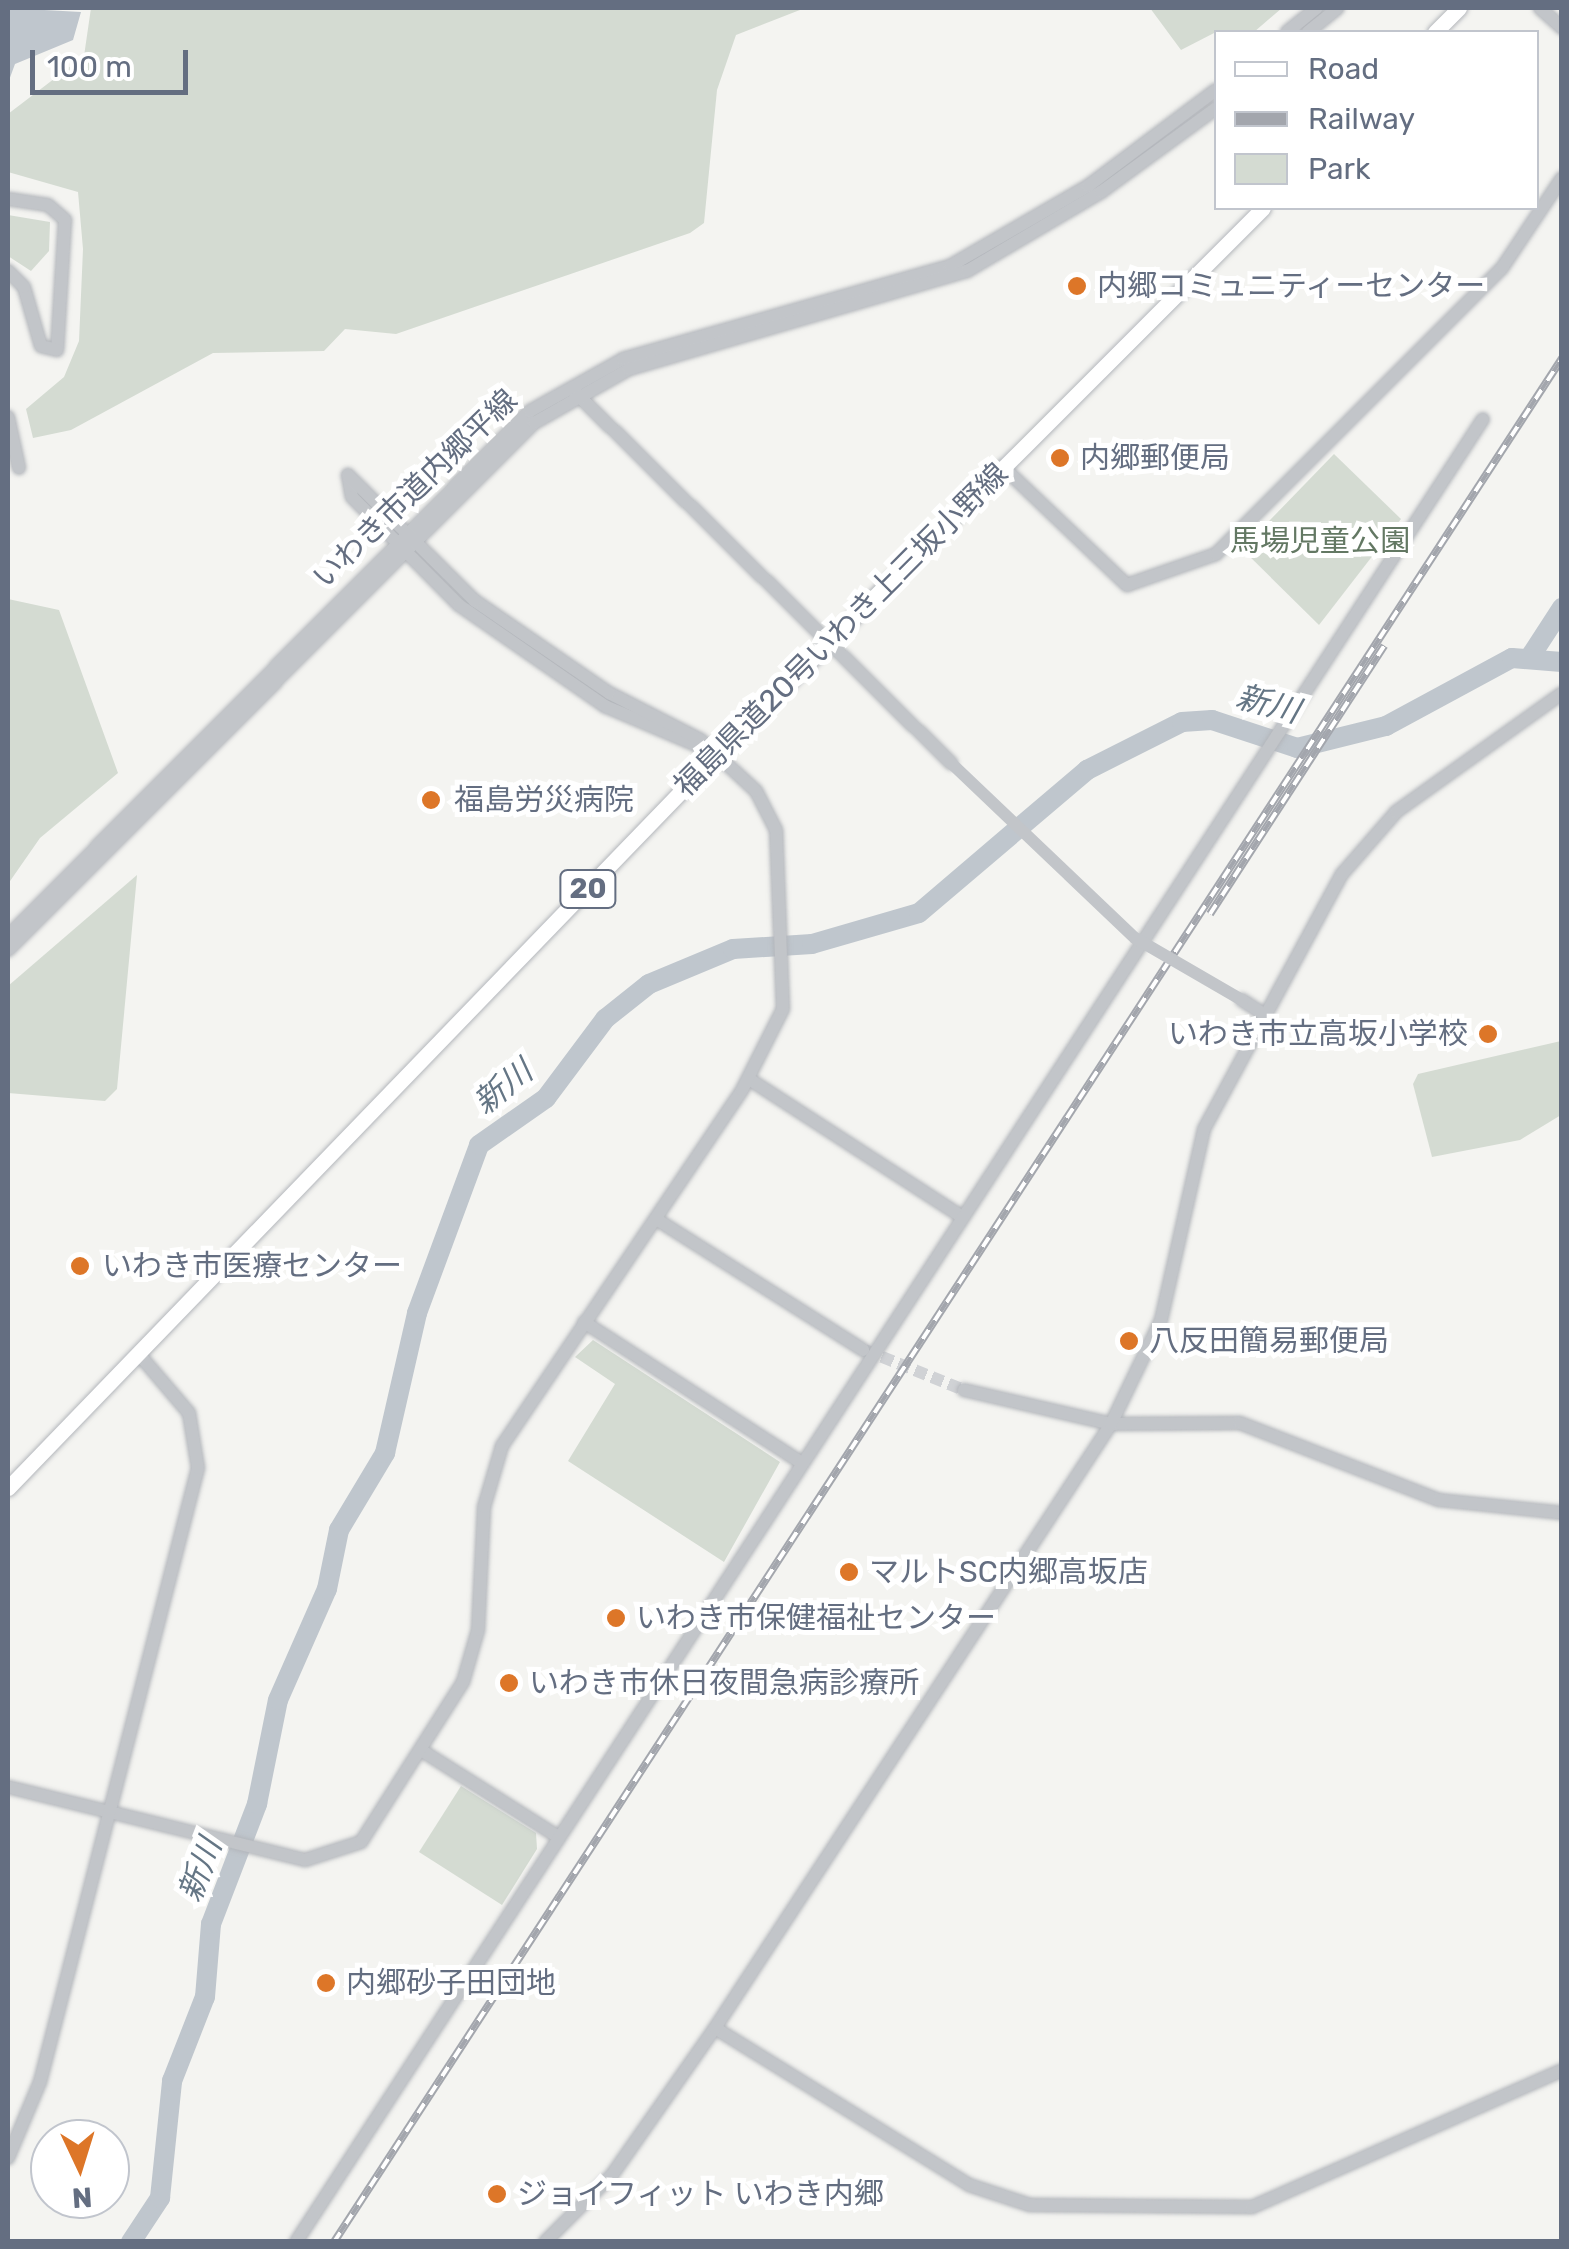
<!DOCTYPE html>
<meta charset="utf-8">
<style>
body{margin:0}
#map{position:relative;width:1569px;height:2249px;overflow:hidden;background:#f4f4f1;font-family:Rubik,"Noto Sans JP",sans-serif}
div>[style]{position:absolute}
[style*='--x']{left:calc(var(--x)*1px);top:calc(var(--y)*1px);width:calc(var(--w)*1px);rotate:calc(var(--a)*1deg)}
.green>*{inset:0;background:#d4dbd2}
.water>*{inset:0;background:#bfc6cd}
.river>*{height:20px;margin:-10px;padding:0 10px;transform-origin:10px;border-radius:10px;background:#bfc6cd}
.tertiary-tunnel>*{height:12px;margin-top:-6px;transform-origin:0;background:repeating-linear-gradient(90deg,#d0d2d5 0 12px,transparent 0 18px)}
.roads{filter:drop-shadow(0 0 2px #b3b6bb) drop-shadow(0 0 2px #b3b6bb)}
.tertiary>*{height:12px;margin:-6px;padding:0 6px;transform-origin:6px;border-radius:6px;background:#c2c5c9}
.primary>*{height:15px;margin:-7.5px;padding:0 7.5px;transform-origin:7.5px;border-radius:7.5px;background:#fff}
.rail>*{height:8px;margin-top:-4px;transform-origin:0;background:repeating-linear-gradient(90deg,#fff 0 11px,#a3a6ad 0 22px);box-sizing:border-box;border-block:2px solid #a3a6ad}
.tertiary-bridge>*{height:12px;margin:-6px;padding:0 6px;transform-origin:6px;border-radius:6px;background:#c2c5c9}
.dots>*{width:28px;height:28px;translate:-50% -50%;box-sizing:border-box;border:5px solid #fff;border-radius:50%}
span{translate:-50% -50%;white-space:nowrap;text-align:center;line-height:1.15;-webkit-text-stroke:10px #fff;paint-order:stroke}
.shield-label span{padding:2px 8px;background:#fff;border:2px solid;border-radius:8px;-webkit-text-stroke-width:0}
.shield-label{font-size:28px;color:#646e81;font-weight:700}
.poi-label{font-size:30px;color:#646e81}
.left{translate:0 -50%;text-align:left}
.right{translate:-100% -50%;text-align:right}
.street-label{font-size:30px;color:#646e81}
.park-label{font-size:30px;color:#637863}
.water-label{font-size:32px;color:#657685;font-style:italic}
.frame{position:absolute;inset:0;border:10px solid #646e81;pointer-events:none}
.legend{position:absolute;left:1214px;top:30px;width:325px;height:180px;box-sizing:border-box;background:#fff;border:2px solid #c1c5cd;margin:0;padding:12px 18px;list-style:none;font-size:30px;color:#646e81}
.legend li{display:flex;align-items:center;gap:20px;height:50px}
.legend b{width:50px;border:2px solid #c1c5cd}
.north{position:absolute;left:30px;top:2119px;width:100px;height:100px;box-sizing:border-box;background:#fff;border:2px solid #c1c5cd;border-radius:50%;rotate:176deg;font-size:28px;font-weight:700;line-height:40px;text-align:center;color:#646e81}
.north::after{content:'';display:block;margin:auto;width:35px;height:45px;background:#dd7628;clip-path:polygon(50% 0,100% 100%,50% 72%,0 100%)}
.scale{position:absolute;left:30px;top:50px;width:158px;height:45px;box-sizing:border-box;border:5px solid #646e81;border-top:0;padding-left:12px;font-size:30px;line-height:35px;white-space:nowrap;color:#646e81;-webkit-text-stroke:8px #fff;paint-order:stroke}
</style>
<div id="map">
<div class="green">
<i style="clip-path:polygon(91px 8px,805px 8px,736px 35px,717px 90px,704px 223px,690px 233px,396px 334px,345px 329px,324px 351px,213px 353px,71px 430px,33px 438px,26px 409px,64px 377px,79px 341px,83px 249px,78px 192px,8px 172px,8px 114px,84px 56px)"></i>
<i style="clip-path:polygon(1150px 8px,1282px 8px,1254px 32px,1216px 32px,1181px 50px)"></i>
<i style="clip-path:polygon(8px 215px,50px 222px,49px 251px,31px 271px,8px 256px)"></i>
<i style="clip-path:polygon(1334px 454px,1401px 519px,1319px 625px,1242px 549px)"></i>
<i style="clip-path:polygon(8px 599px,59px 610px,118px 773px,40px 838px,8px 884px)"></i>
<i style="clip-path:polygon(137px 875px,117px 1089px,105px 1101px,8px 1093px,8px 986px)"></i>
<i style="clip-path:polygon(1561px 1041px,1561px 1115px,1520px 1140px,1432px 1157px,1413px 1084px,1418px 1074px)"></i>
<i style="clip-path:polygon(593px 1340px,780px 1462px,724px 1562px,568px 1461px,615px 1384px,575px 1357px)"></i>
<i style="clip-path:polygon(461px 1786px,536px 1833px,537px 1849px,502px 1905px,419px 1852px)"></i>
</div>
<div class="water">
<i style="clip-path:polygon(8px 8px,81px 12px,73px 40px,15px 64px,8px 83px)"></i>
</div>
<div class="river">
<i style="--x:1530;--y:657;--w:59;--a:-56.9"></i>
<i style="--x:131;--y:2242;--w:53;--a:-56.6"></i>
<i style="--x:160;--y:2198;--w:118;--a:-84.1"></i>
<i style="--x:172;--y:2081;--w:90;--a:-68.6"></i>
<i style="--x:205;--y:1997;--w:73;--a:-85.3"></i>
<i style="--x:211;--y:1924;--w:129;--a:-69"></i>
<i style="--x:257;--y:1804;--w:106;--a:-78.6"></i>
<i style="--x:278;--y:1700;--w:121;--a:-66.2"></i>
<i style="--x:327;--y:1589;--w:60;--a:-78.5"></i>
<i style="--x:339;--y:1530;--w:90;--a:-59.1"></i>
<i style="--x:385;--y:1453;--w:144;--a:-77.1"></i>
<i style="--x:417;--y:1313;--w:179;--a:-69.7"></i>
<i style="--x:479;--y:1145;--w:82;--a:-35"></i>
<i style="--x:546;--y:1098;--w:99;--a:-53.2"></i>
<i style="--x:605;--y:1019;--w:56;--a:-38.5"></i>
<i style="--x:649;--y:984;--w:91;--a:-22.6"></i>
<i style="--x:733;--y:949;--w:79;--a:-3.6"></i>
<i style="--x:812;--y:944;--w:111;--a:-16.2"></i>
<i style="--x:919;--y:913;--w:221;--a:-40.4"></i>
<i style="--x:1087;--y:770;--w:106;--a:-26.8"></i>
<i style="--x:1182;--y:722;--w:30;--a:-4"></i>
<i style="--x:1212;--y:720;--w:89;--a:18.2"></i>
<i style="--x:1297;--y:748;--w:92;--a:-13.9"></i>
<i style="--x:1386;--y:726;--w:143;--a:-28.4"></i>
<i style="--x:1512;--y:658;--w:50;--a:4.6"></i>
</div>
<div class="tertiary-tunnel">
<i style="--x:865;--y:1350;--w:107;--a:22"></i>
</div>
<div class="roads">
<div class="tertiary">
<i style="--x:1540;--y:8;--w:30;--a:42"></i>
<i style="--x:1287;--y:32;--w:38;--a:-39"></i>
<i style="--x:1308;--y:32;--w:38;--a:-39"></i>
<i style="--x:8;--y:199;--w:40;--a:8.5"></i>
<i style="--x:48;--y:205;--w:23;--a:41"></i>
<i style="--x:65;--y:220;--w:130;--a:93.5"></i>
<i style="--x:57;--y:350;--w:16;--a:-166"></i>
<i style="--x:41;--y:346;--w:61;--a:-106.1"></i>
<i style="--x:24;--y:287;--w:23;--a:-135"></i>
<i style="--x:574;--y:391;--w:530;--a:44.62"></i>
<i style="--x:8;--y:417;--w:52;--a:77.8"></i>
<i style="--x:1002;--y:466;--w:173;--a:43.6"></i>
<i style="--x:1127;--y:585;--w:94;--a:-19.2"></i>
<i style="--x:1216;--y:554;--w:404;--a:-45"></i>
<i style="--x:1502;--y:268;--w:108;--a:-56.3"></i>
<i style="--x:348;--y:475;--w:22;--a:80"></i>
<i style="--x:352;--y:497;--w:152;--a:45.3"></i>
<i style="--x:459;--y:605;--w:178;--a:34.7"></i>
<i style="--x:605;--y:706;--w:120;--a:23.1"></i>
<i style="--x:8;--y:936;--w:740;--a:-45.16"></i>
<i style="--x:530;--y:411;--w:107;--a:-29.2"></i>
<i style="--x:623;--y:359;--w:340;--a:-15.9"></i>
<i style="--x:950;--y:266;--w:160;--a:-30.1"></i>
<i style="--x:1088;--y:186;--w:160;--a:-36.9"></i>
<i style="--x:8;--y:950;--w:745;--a:-45.05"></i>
<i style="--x:534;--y:423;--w:109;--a:-29.6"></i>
<i style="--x:629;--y:369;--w:352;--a:-16.2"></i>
<i style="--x:967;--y:271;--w:156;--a:-30.5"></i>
<i style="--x:1101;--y:192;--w:142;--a:-36.1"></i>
<i style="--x:1242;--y:1000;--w:27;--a:33"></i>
<i style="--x:749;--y:1079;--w:252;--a:32.9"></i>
<i style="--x:656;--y:1219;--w:245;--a:32.3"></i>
<i style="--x:584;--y:1322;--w:257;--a:32.9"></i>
<i style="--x:964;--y:1390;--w:151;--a:13"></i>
<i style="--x:1111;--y:1424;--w:129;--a:-0.4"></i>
<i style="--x:1240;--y:1423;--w:213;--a:21.2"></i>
<i style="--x:1439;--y:1500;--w:124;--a:6"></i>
<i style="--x:424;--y:1752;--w:157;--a:32.3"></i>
<i style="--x:8;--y:1787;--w:306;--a:13.8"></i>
<i style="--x:305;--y:1860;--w:59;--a:-17.8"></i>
<i style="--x:361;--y:1842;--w:190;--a:-57.5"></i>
<i style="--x:463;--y:1682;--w:54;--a:-73.9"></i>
<i style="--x:478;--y:1630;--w:123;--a:-87.2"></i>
<i style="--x:484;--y:1507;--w:64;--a:-73.6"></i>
<i style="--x:502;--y:1446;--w:429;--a:-56"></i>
<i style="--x:742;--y:1090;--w:91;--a:-63.2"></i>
<i style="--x:783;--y:1009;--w:179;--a:-92.2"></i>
<i style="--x:776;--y:830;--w:44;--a:-117.1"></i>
<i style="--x:756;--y:791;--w:75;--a:-137.2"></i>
<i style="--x:701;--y:740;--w:103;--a:-152.9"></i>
<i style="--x:609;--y:693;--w:163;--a:-145.5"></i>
<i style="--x:475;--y:601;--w:179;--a:-135.2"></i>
<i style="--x:715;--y:2028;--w:299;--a:31.7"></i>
<i style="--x:969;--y:2185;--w:64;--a:18.2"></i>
<i style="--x:1030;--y:2205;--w:222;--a:0.5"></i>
<i style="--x:1252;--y:2207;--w:339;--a:-23.8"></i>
<i style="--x:8;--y:2158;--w:82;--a:-67.2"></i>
<i style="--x:40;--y:2082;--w:634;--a:-75.57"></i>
<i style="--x:198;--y:1468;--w:56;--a:-99.3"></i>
<i style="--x:189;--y:1413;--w:79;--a:-130.4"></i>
<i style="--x:296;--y:2242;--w:2175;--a:-56.93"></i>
<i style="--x:545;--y:2242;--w:95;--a:-45"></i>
<i style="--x:612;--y:2175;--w:179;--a:-55"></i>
<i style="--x:715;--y:2028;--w:722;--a:-56.75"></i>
<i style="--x:1111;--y:1424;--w:115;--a:-64.3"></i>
<i style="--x:1161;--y:1320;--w:196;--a:-77.3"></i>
<i style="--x:1204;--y:1129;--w:290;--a:-61.6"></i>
<i style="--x:1342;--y:874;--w:82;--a:-48.9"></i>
<i style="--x:1396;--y:812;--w:204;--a:-35.6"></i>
</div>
<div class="primary">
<i style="--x:1435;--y:32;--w:34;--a:-45"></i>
<i style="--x:8;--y:1488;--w:1021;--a:-45.99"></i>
<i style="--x:717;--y:754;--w:772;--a:-45"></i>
</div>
</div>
<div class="rail">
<i style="--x:1210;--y:914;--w:320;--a:-57"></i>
<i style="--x:334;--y:2242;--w:2249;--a:-56.9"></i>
</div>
<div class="tertiary-bridge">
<i style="--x:951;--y:763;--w:254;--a:43.6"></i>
<i style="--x:1135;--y:938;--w:124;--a:30.1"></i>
</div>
<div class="dots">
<i style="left:1077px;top:286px;background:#dd7628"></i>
<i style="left:1060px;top:458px;background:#dd7628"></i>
<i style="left:431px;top:800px;background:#dd7628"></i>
<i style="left:1488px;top:1034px;background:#dd7628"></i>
<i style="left:80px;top:1266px;background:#dd7628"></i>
<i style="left:1129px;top:1341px;background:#dd7628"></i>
<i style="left:849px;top:1572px;background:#dd7628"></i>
<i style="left:616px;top:1618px;background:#dd7628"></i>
<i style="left:509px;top:1683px;background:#dd7628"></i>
<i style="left:326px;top:1983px;background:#dd7628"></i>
<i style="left:497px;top:2194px;background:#dd7628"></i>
</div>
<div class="shield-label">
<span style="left:588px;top:889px">20</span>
</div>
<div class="poi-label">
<span class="left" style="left:1097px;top:286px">内郷コミュニティーセンター</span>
<span class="left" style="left:1080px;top:458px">内郷郵便局</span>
<span class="left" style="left:454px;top:800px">福島労災病院</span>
<span class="right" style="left:1468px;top:1034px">いわき市立高坂小学校</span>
<span class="left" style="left:102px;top:1266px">いわき市医療センター</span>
<span class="left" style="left:1149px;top:1341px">八反田簡易郵便局</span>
<span class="left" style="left:869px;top:1572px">マルトSC内郷高坂店</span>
<span class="left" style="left:636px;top:1618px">いわき市保健福祉センター</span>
<span class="left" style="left:529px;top:1683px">いわき市休日夜間急病診療所</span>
<span class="left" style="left:346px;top:1983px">内郷砂子田団地</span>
<span class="left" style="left:517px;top:2194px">ジョイフィット いわき内郷</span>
</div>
<div class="street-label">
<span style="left:415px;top:489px;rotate:-44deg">いわき市道内郷平線</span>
<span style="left:841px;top:630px;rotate:-45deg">福島県道20号いわき上三坂小野線</span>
</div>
<div class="park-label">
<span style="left:1320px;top:541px">馬場児童公園</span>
</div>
<div class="water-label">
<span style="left:1268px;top:704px;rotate:15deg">新川</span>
<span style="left:503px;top:1087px;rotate:-39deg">新川</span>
<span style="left:200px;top:1870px;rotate:-69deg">新川</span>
</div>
<div class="frame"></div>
<ul class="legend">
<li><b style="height:12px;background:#fff"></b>Road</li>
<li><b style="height:12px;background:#a3a6ad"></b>Railway</li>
<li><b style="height:28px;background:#d4dbd2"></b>Park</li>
</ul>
<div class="north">N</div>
<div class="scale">100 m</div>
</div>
